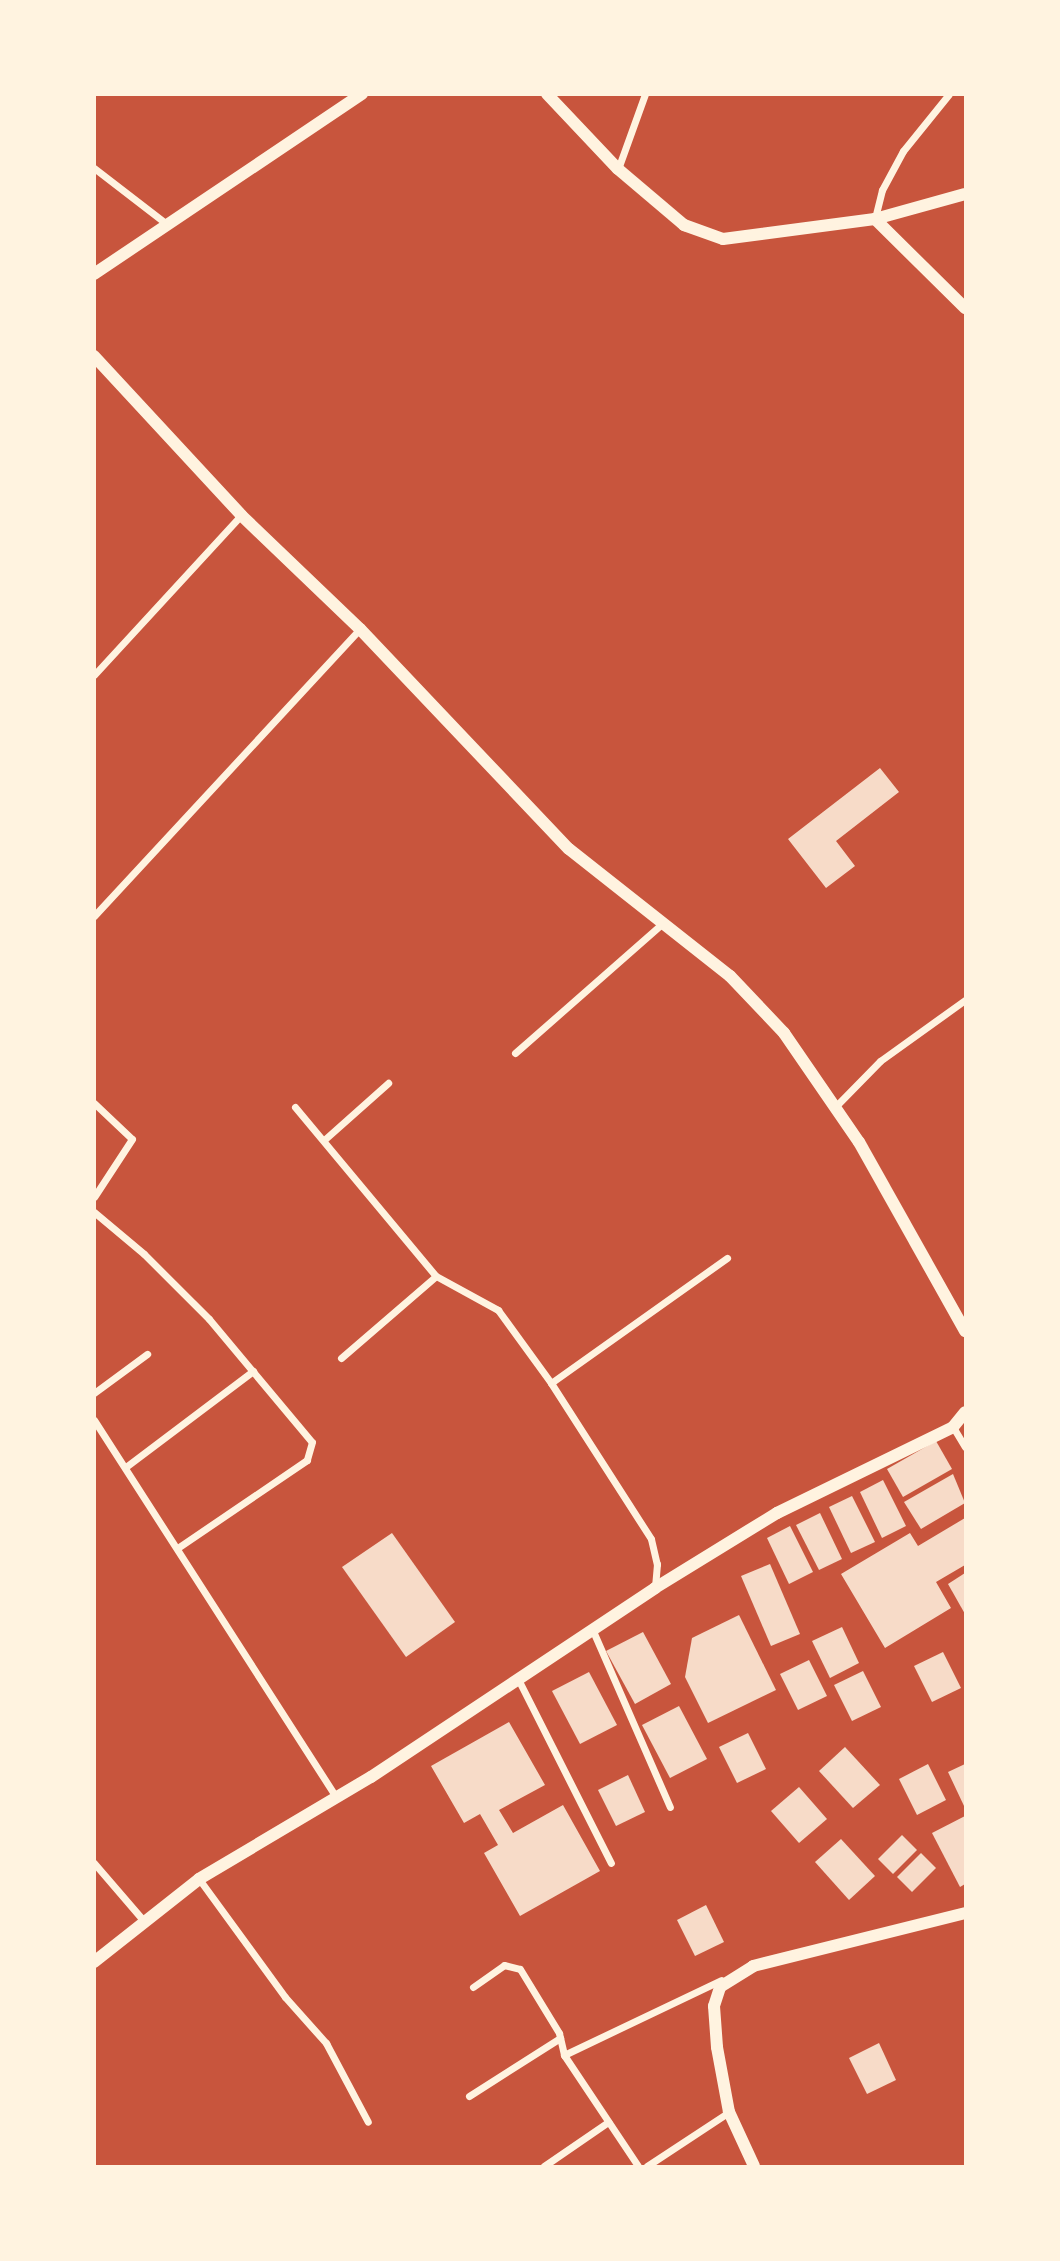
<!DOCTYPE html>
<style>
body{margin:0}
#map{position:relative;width:1060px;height:2261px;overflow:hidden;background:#c8553d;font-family:"IBM Plex Sans",sans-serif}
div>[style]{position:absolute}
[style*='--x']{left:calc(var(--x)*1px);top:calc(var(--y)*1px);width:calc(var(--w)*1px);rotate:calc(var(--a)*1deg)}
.building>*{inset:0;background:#f7dbc8}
.minor>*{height:7px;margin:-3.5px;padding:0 3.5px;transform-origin:3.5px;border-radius:3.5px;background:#fff3e0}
.tertiary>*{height:12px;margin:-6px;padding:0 6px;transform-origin:6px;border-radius:6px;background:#fff3e0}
span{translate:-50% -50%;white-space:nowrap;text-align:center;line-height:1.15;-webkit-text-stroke:5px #fff3e0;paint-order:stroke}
.frame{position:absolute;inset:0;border:96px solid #fff3e0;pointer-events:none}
</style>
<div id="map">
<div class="building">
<i style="clip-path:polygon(880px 768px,899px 792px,836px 841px,855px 866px,826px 888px,788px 839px)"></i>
<i style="clip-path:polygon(936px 1441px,952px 1469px,903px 1497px,887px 1469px)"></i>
<i style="clip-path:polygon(953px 1474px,965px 1503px,921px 1529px,904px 1502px)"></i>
<i style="clip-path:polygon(883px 1480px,906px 1526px,882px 1538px,860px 1492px)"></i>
<i style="clip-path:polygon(852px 1496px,875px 1542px,851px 1553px,829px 1507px)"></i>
<i style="clip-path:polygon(820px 1513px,842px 1559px,819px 1570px,796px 1525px)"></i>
<i style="clip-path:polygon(965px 1518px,965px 1565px,936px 1582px,951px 1608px,885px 1648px,841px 1574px,910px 1533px,918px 1546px)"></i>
<i style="clip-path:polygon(790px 1526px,813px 1572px,789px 1584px,767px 1538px)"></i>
<i style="clip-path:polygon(392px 1533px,455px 1622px,406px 1657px,342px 1567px)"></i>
<i style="clip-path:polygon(770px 1564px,800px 1634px,771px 1646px,741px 1576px)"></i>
<i style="clip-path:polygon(965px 1573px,965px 1614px,948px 1584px)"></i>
<i style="clip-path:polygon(739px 1615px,776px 1690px,708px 1723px,685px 1677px,692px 1638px)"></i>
<i style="clip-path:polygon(842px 1627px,859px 1663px,830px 1678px,812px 1641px)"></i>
<i style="clip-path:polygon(643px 1632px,671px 1684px,635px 1704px,606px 1651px)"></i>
<i style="clip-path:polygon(943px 1652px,961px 1688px,932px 1702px,914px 1666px)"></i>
<i style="clip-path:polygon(809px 1660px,827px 1696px,798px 1710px,780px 1674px)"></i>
<i style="clip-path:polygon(863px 1671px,881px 1707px,852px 1721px,834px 1685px)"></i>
<i style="clip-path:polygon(589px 1672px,617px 1725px,580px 1744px,552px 1691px)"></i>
<i style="clip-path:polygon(679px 1706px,707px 1759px,670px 1778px,642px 1725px)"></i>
<i style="clip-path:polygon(509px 1722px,545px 1785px,499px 1810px,513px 1833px,563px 1805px,600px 1871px,520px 1916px,484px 1853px,498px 1845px,480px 1814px,464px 1823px,431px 1766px)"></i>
<i style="clip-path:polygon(748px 1733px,766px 1769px,737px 1783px,719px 1747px)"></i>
<i style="clip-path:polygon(845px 1747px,880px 1785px,853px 1808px,819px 1771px)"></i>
<i style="clip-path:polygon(928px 1764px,946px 1800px,917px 1815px,899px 1779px)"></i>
<i style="clip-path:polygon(965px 1764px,965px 1808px,948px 1772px)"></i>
<i style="clip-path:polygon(628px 1775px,645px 1812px,616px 1826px,598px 1790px)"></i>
<i style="clip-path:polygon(799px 1787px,827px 1819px,799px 1843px,771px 1811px)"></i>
<i style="clip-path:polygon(965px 1816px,965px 1884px,960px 1887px,932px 1833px)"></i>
<i style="clip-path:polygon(902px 1835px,917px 1850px,893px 1874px,878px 1859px)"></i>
<i style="clip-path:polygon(841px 1839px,875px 1876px,849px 1900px,815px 1862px)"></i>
<i style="clip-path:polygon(921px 1853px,936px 1868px,912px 1892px,897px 1877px)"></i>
<i style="clip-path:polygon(706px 1905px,724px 1942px,695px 1956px,677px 1920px)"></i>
<i style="clip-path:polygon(879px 2043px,896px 2080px,867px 2094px,849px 2058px)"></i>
</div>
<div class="minor">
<i style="--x:94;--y:168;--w:93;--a:37.6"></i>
<i style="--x:618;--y:169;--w:80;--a:-70.2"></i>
<i style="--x:875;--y:218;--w:29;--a:-76"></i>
<i style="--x:882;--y:190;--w:44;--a:-61.7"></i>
<i style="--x:903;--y:151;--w:73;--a:-51.1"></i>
<i style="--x:94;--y:675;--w:217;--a:-47.4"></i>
<i style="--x:94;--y:916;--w:391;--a:-47.2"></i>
<i style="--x:515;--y:1053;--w:197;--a:-41.3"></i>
<i style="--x:94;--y:1103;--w:52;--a:43.5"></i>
<i style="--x:132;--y:1139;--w:69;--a:123.2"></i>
<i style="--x:836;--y:1106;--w:63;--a:-45.6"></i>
<i style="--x:880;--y:1061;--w:105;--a:-35.7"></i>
<i style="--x:295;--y:1107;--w:220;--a:50.2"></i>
<i style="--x:436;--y:1276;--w:71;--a:28.7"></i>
<i style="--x:498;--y:1310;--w:90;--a:54"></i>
<i style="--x:551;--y:1383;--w:185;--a:57.3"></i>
<i style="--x:651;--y:1539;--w:26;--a:77"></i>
<i style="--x:657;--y:1564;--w:24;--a:95"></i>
<i style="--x:324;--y:1140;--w:86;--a:-41.7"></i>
<i style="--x:94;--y:1212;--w:65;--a:40"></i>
<i style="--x:144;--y:1254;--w:92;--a:45"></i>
<i style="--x:209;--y:1319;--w:160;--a:50.1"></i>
<i style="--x:312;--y:1442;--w:19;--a:106"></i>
<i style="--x:307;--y:1460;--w:155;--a:145.8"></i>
<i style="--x:341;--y:1358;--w:125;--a:-40.8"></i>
<i style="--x:551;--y:1383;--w:216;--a:-35.4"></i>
<i style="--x:94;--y:1393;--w:66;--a:-36.3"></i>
<i style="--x:94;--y:1420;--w:449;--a:57.3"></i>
<i style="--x:953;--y:1427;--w:23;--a:59"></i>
<i style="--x:127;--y:1466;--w:158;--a:-37"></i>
<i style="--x:593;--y:1631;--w:192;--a:66.4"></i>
<i style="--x:518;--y:1679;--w:206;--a:63.2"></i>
<i style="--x:94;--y:1863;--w:75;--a:49.3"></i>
<i style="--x:199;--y:1879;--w:146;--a:53.9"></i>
<i style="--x:285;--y:1997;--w:62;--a:48.3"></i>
<i style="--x:326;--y:2043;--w:89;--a:62"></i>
<i style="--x:473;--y:1987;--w:38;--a:-35"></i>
<i style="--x:504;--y:1965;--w:16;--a:14"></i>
<i style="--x:520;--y:1969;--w:75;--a:58.6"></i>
<i style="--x:559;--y:2033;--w:23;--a:77"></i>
<i style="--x:564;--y:2055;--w:133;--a:56.3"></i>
<i style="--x:564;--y:2055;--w:174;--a:-25.5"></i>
<i style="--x:469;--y:2096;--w:108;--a:-32.5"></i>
<i style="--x:544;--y:2166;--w:78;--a:-34.5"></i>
<i style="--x:647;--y:2166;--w:98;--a:-33.4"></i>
</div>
<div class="tertiary">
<i style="--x:547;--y:94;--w:103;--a:46.6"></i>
<i style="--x:618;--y:169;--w:87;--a:40.3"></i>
<i style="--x:684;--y:225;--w:41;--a:19.7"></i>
<i style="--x:723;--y:239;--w:153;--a:-7.5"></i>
<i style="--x:875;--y:219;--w:93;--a:-15.5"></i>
<i style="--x:875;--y:219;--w:127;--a:44.7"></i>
<i style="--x:94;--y:274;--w:323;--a:-33.9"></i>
<i style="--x:94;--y:356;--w:217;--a:47.2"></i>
<i style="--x:241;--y:515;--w:165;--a:43.8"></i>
<i style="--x:360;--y:629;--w:303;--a:46.5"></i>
<i style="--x:569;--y:849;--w:205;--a:38.3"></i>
<i style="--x:730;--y:976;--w:79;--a:46.5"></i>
<i style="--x:784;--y:1033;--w:132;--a:55.5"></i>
<i style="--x:859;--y:1142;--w:217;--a:60.7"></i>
<i style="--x:94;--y:1962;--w:134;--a:-38.3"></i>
<i style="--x:199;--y:1879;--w:200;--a:-30.7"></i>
<i style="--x:371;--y:1777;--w:341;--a:-33.6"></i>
<i style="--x:655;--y:1588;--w:143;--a:-31.6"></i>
<i style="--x:777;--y:1513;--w:196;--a:-26"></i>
<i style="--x:953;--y:1427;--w:19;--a:-51"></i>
<i style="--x:754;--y:2166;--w:60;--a:-114.8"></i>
<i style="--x:729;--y:2112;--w:66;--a:-100.5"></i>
<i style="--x:717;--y:2047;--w:41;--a:-94.2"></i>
<i style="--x:714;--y:2006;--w:20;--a:-72"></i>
<i style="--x:720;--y:1987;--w:39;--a:-32"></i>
<i style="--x:753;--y:1966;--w:219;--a:-14"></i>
</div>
<div class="frame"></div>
</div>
